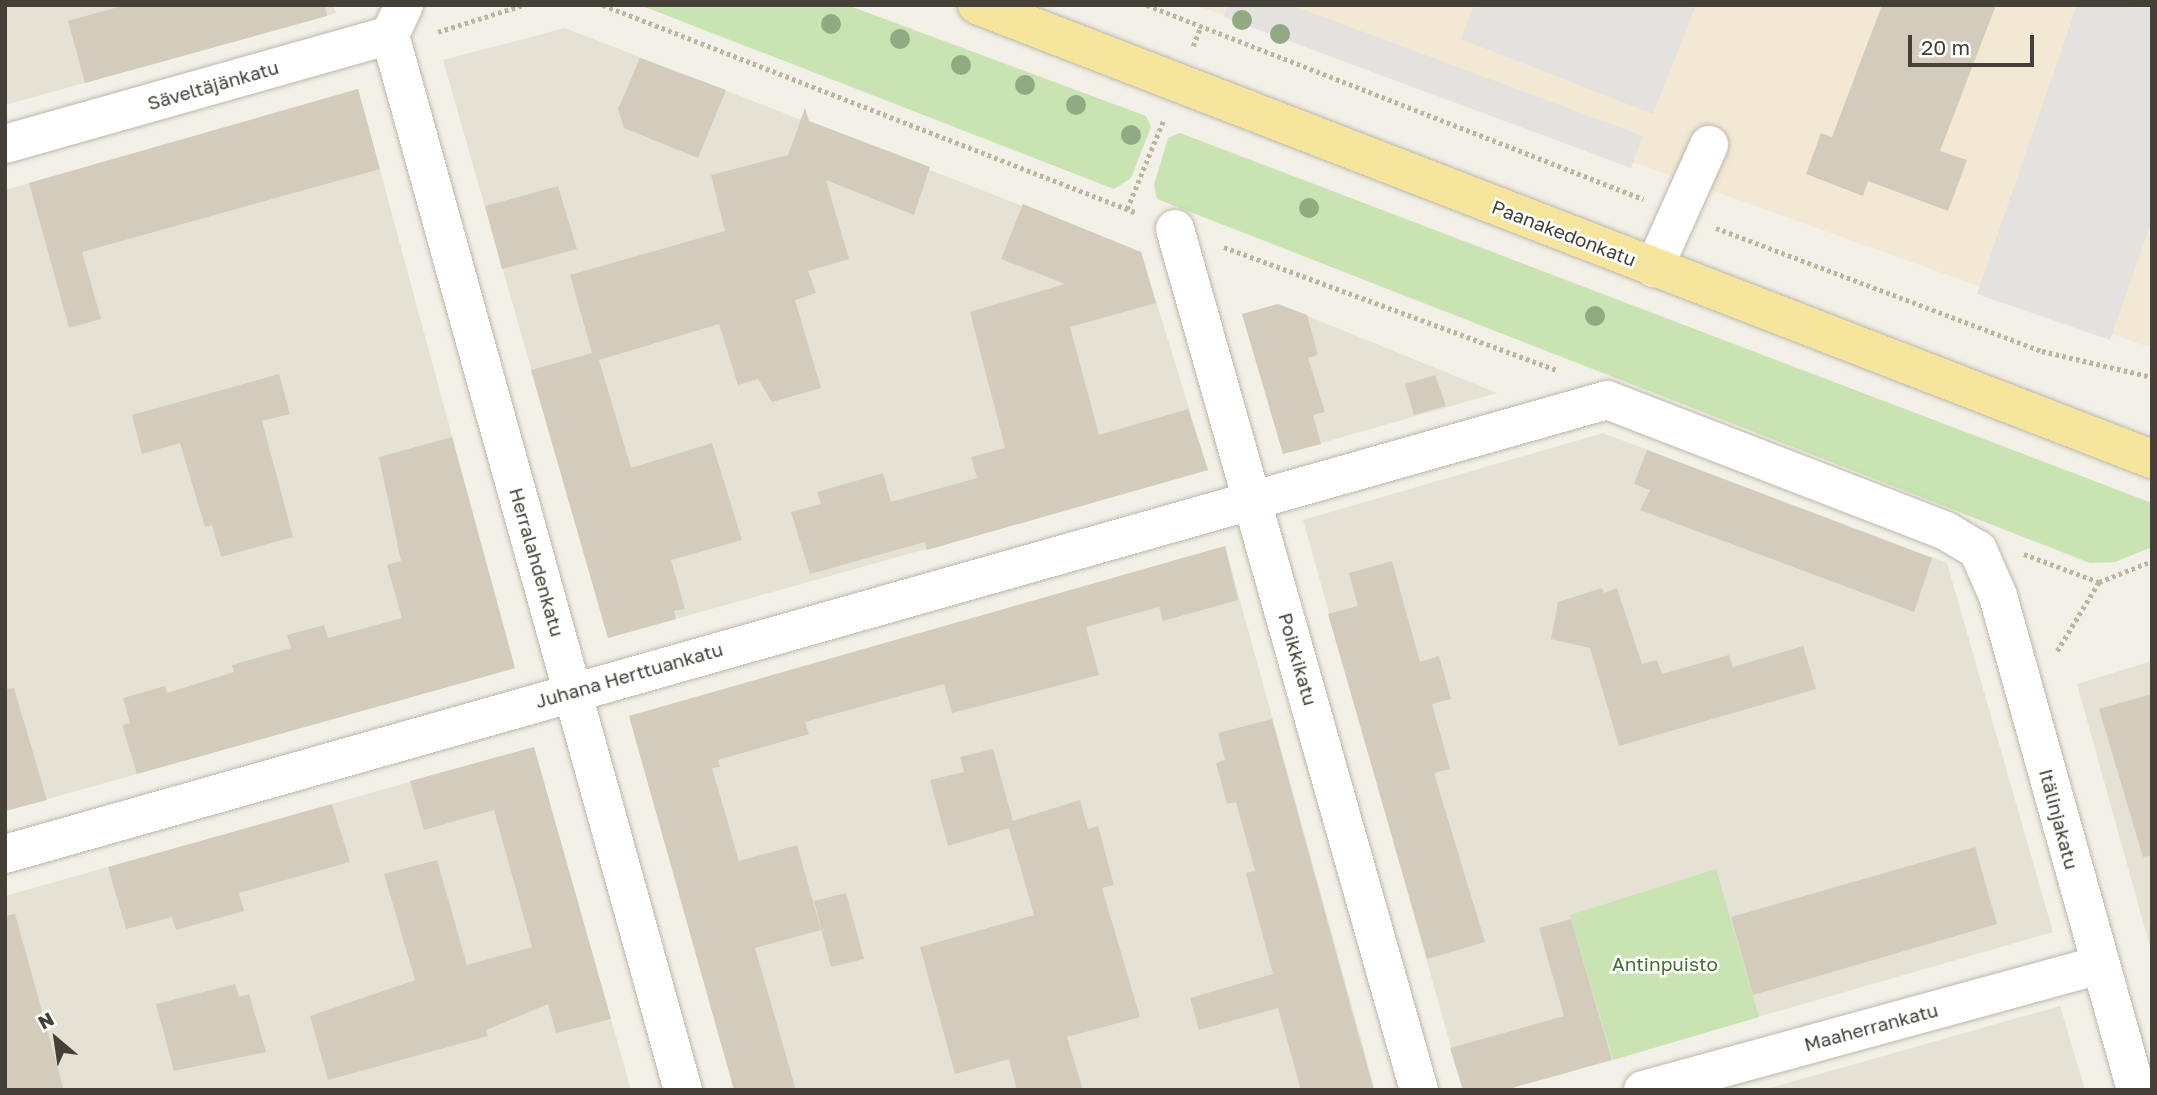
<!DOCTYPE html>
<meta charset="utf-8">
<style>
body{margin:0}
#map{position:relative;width:2157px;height:1095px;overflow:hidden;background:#f2f0e7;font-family:"Golos Text",sans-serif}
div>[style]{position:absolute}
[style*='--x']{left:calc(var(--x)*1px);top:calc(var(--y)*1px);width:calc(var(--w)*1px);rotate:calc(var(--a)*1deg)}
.residential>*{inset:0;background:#e5e2d5}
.commercial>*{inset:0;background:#f2e8d4}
.green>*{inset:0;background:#c9e3b3}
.parking>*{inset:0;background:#e3e2de}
.building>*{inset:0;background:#d3ccbd}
.path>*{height:4.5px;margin-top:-2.25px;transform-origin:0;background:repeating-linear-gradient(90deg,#bdb59d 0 3.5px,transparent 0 7px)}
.roads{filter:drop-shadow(0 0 2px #bdb8aa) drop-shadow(0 0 2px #bdb8aa)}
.minor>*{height:38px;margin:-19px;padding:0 19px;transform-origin:19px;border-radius:19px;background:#fff}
.major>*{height:38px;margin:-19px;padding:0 19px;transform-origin:19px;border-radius:19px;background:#f6e59c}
.trees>*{width:20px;height:20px;margin:-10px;border-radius:50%;background:#91aa82}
span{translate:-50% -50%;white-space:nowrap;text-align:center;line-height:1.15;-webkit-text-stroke:5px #fff;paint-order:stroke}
.street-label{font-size:19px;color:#444037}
.park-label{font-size:19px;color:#41712f}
.frame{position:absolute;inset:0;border:7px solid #444037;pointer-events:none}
.north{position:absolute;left:21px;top:1004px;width:70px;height:70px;-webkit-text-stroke:5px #fff;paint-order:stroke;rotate:331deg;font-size:19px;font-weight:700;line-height:28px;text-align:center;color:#444037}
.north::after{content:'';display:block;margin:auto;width:24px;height:32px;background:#444037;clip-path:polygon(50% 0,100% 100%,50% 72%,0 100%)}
.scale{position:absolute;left:1908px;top:35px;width:126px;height:32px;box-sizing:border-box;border:4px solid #444037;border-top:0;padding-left:9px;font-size:21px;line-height:24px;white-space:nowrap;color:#444037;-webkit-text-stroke:5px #fff;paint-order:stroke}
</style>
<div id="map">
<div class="residential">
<i style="clip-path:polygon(5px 5px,333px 5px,336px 13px,5px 105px)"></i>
<i style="clip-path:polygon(565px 28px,1141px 252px,1208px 470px,608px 638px,443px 60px)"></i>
<i style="clip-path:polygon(358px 89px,515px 668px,5px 811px,5px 190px)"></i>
<i style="clip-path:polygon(1278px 304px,1497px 393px,1283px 454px,1242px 314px)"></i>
<i style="clip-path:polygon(1603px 433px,1947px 563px,2053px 932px,1504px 1090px,1463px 1090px,1303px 520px)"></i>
<i style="clip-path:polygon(1225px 546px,1375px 1090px,734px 1090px,629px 716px)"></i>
<i style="clip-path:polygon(2152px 661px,2152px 954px,2077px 684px)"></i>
<i style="clip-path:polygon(534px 747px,631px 1090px,5px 1090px,5px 896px)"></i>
<i style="clip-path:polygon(2060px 1006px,2085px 1090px,1763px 1090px)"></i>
</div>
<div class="commercial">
<i style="clip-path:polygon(1195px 5px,2152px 5px,2152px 346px,2143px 345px)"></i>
</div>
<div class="green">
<i style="clip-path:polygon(640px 5px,847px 5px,1146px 116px,1151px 127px,1131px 178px,1114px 189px)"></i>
<i style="clip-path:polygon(1180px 133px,2152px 503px,2152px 547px,2115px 562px,2090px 563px,1157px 199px,1154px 185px,1168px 138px)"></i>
<i style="clip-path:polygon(1716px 869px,1759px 1017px,1613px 1060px,1570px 915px)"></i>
</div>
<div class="parking">
<i style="clip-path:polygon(1228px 5px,1291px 5px,1643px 136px,1631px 168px,1224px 17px)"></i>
<i style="clip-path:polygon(1474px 5px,1696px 5px,1653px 114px,1461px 39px)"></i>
<i style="clip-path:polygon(2077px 5px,2152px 8px,2152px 220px,2110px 340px,1977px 294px)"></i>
</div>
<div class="building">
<i style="clip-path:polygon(125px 5px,325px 5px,327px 16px,85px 83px,68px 21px)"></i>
<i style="clip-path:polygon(1882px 5px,1996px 5px,1940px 151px,1967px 160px,1948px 211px,1868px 181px,1863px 196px,1806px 174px,1821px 133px,1832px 137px)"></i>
<i style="clip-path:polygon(640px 58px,726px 90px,698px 158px,624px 128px,618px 109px)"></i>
<i style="clip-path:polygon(358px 89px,380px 169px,82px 252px,101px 319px,69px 328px,29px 183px)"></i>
<i style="clip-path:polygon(805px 108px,809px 121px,930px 167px,914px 215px,826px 180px,849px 259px,808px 271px,816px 293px,795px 300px,821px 388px,772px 402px,758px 379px,738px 385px,719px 324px,599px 360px,631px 468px,712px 443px,742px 540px,671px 560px,685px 609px,674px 611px,676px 619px,608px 638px,531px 370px,592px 353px,570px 275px,725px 231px,711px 175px,788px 155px)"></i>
<i style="clip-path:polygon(558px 186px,577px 249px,502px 269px,485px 206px)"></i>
<i style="clip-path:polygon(1023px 204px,1141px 252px,1156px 303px,1070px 327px,1099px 435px,1188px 409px,1208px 470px,927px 550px,925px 542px,810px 574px,791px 512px,821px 504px,817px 492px,883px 473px,891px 502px,977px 478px,971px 457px,1005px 448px,970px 312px,1065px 284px,1001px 259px)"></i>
<i style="clip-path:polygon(1278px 304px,1307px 315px,1318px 355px,1308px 358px,1325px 412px,1313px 415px,1321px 444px,1283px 454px,1242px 314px)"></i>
<i style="clip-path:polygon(279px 374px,290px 414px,262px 421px,293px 537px,221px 557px,212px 525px,205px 527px,180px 443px,142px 454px,132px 415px)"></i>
<i style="clip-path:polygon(1435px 375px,1446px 406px,1414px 415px,1405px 384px)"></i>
<i style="clip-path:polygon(452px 437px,515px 668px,137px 774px,122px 725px,130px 723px,123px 698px,165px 686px,167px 693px,234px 672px,232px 665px,291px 648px,287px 635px,324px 625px,328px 638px,402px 618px,387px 565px,401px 561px,379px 457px)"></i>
<i style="clip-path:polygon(1647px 450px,1932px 558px,1914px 612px,1640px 510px,1650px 490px,1634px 484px)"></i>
<i style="clip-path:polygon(1225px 546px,1238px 600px,1163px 621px,1159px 607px,1086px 627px,1099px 675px,952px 713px,944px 684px,805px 722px,809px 734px,718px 760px,720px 767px,712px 768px,739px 861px,797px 845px,821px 930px,755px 948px,796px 1090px,734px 1090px,629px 716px)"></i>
<i style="clip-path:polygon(1392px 561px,1420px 662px,1439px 656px,1451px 699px,1432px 704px,1450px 769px,1434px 773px,1485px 942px,1427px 959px,1328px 614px,1358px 606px,1349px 573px)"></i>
<i style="clip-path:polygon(1602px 588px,1604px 593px,1617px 588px,1642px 664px,1657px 660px,1662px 674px,1729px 655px,1733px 667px,1803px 646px,1816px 689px,1619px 746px,1590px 648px,1551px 639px,1558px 602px)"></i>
<i style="clip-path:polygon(14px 688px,47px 800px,5px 811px,5px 689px)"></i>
<i style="clip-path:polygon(2152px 694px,2152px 855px,2143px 857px,2099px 709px)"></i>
<i style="clip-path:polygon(1272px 719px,1353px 1015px,1374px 1090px,1301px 1090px,1278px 1008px,1199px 1030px,1190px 998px,1273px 974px,1246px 873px,1255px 871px,1236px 802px,1227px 804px,1216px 763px,1225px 760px,1218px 733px)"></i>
<i style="clip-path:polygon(534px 747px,611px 1019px,556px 1033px,548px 1004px,486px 1030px,488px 1036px,328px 1080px,310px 1016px,415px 980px,384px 874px,437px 860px,467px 965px,532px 947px,494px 810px,424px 830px,410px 781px)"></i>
<i style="clip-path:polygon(993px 749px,1013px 821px,1080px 800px,1088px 829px,1098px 826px,1114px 885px,1102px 888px,1140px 1017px,1067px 1037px,1083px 1090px,1017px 1090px,1009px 1059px,955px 1074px,920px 947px,1034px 915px,1009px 828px,948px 846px,930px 780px,964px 772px,960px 757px)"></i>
<i style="clip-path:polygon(332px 804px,350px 862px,239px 893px,244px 911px,176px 930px,172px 917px,126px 929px,108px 867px)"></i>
<i style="clip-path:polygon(1975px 847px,1997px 924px,1753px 995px,1731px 917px)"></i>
<i style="clip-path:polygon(846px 893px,864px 959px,831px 967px,814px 901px)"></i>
<i style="clip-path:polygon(15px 914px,64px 1090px,5px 1090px,5px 916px)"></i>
<i style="clip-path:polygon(1571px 919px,1612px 1060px,1505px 1090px,1463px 1090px,1450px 1048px,1564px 1016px,1539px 928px)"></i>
<i style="clip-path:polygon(235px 984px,239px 997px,249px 994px,266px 1052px,174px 1071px,156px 1004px)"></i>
</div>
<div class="path">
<i style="--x:603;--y:5;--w:573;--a:21.28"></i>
<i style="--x:1147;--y:5;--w:533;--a:21.36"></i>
<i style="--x:438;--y:32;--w:89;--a:-17.6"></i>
<i style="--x:1193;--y:46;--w:22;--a:-68"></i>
<i style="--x:1127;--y:209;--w:97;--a:-67.7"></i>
<i style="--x:1716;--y:228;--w:348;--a:20.7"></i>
<i style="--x:2042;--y:351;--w:113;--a:13.3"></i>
<i style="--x:1224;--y:247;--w:355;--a:20.3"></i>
<i style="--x:2024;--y:554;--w:80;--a:20.5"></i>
<i style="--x:2057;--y:651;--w:81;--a:-58.7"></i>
<i style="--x:2099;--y:582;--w:57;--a:-21.6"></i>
</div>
<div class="roads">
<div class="minor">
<i style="--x:390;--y:35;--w:1095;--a:74.48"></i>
<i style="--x:5;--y:144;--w:400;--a:-15.8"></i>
<i style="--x:390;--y:35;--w:33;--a:-65"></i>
<i style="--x:1175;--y:229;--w:895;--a:74.18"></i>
<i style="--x:1654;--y:268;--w:135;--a:-65.9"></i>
<i style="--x:5;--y:854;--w:1665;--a:-15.82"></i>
<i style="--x:1607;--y:400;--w:363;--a:21.1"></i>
<i style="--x:1946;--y:531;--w:37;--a:31"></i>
<i style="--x:1978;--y:550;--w:50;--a:66.5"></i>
<i style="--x:1998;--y:596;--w:513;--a:74.39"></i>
<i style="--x:1643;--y:1090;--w:473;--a:-15.3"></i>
</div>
<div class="major">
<i style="--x:977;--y:5;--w:1260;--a:21.13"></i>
</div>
</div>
<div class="trees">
<i style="left:1242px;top:20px"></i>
<i style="left:831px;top:24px"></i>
<i style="left:1280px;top:34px"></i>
<i style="left:900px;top:39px"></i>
<i style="left:961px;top:65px"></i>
<i style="left:1025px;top:85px"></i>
<i style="left:1076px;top:105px"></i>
<i style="left:1131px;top:135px"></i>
<i style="left:1309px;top:208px"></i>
<i style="left:1595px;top:316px"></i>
</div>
<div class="street-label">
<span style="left:213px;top:85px;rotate:-16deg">Säveltäjänkatu</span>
<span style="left:1564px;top:233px;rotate:21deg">Paanakedonkatu</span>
<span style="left:537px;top:562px;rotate:74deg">Herralahdenkatu</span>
<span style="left:1298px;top:659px;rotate:74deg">Poikkikatu</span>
<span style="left:629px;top:675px;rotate:-16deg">Juhana Herttuankatu</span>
<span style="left:2059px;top:819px;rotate:75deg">Itälinjakatu</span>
<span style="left:1871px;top:1027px;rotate:-15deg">Maaherrankatu</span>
</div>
<div class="park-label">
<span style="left:1665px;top:964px">Antinpuisto</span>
</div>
<div class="frame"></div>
<div class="north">N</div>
<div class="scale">20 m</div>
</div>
